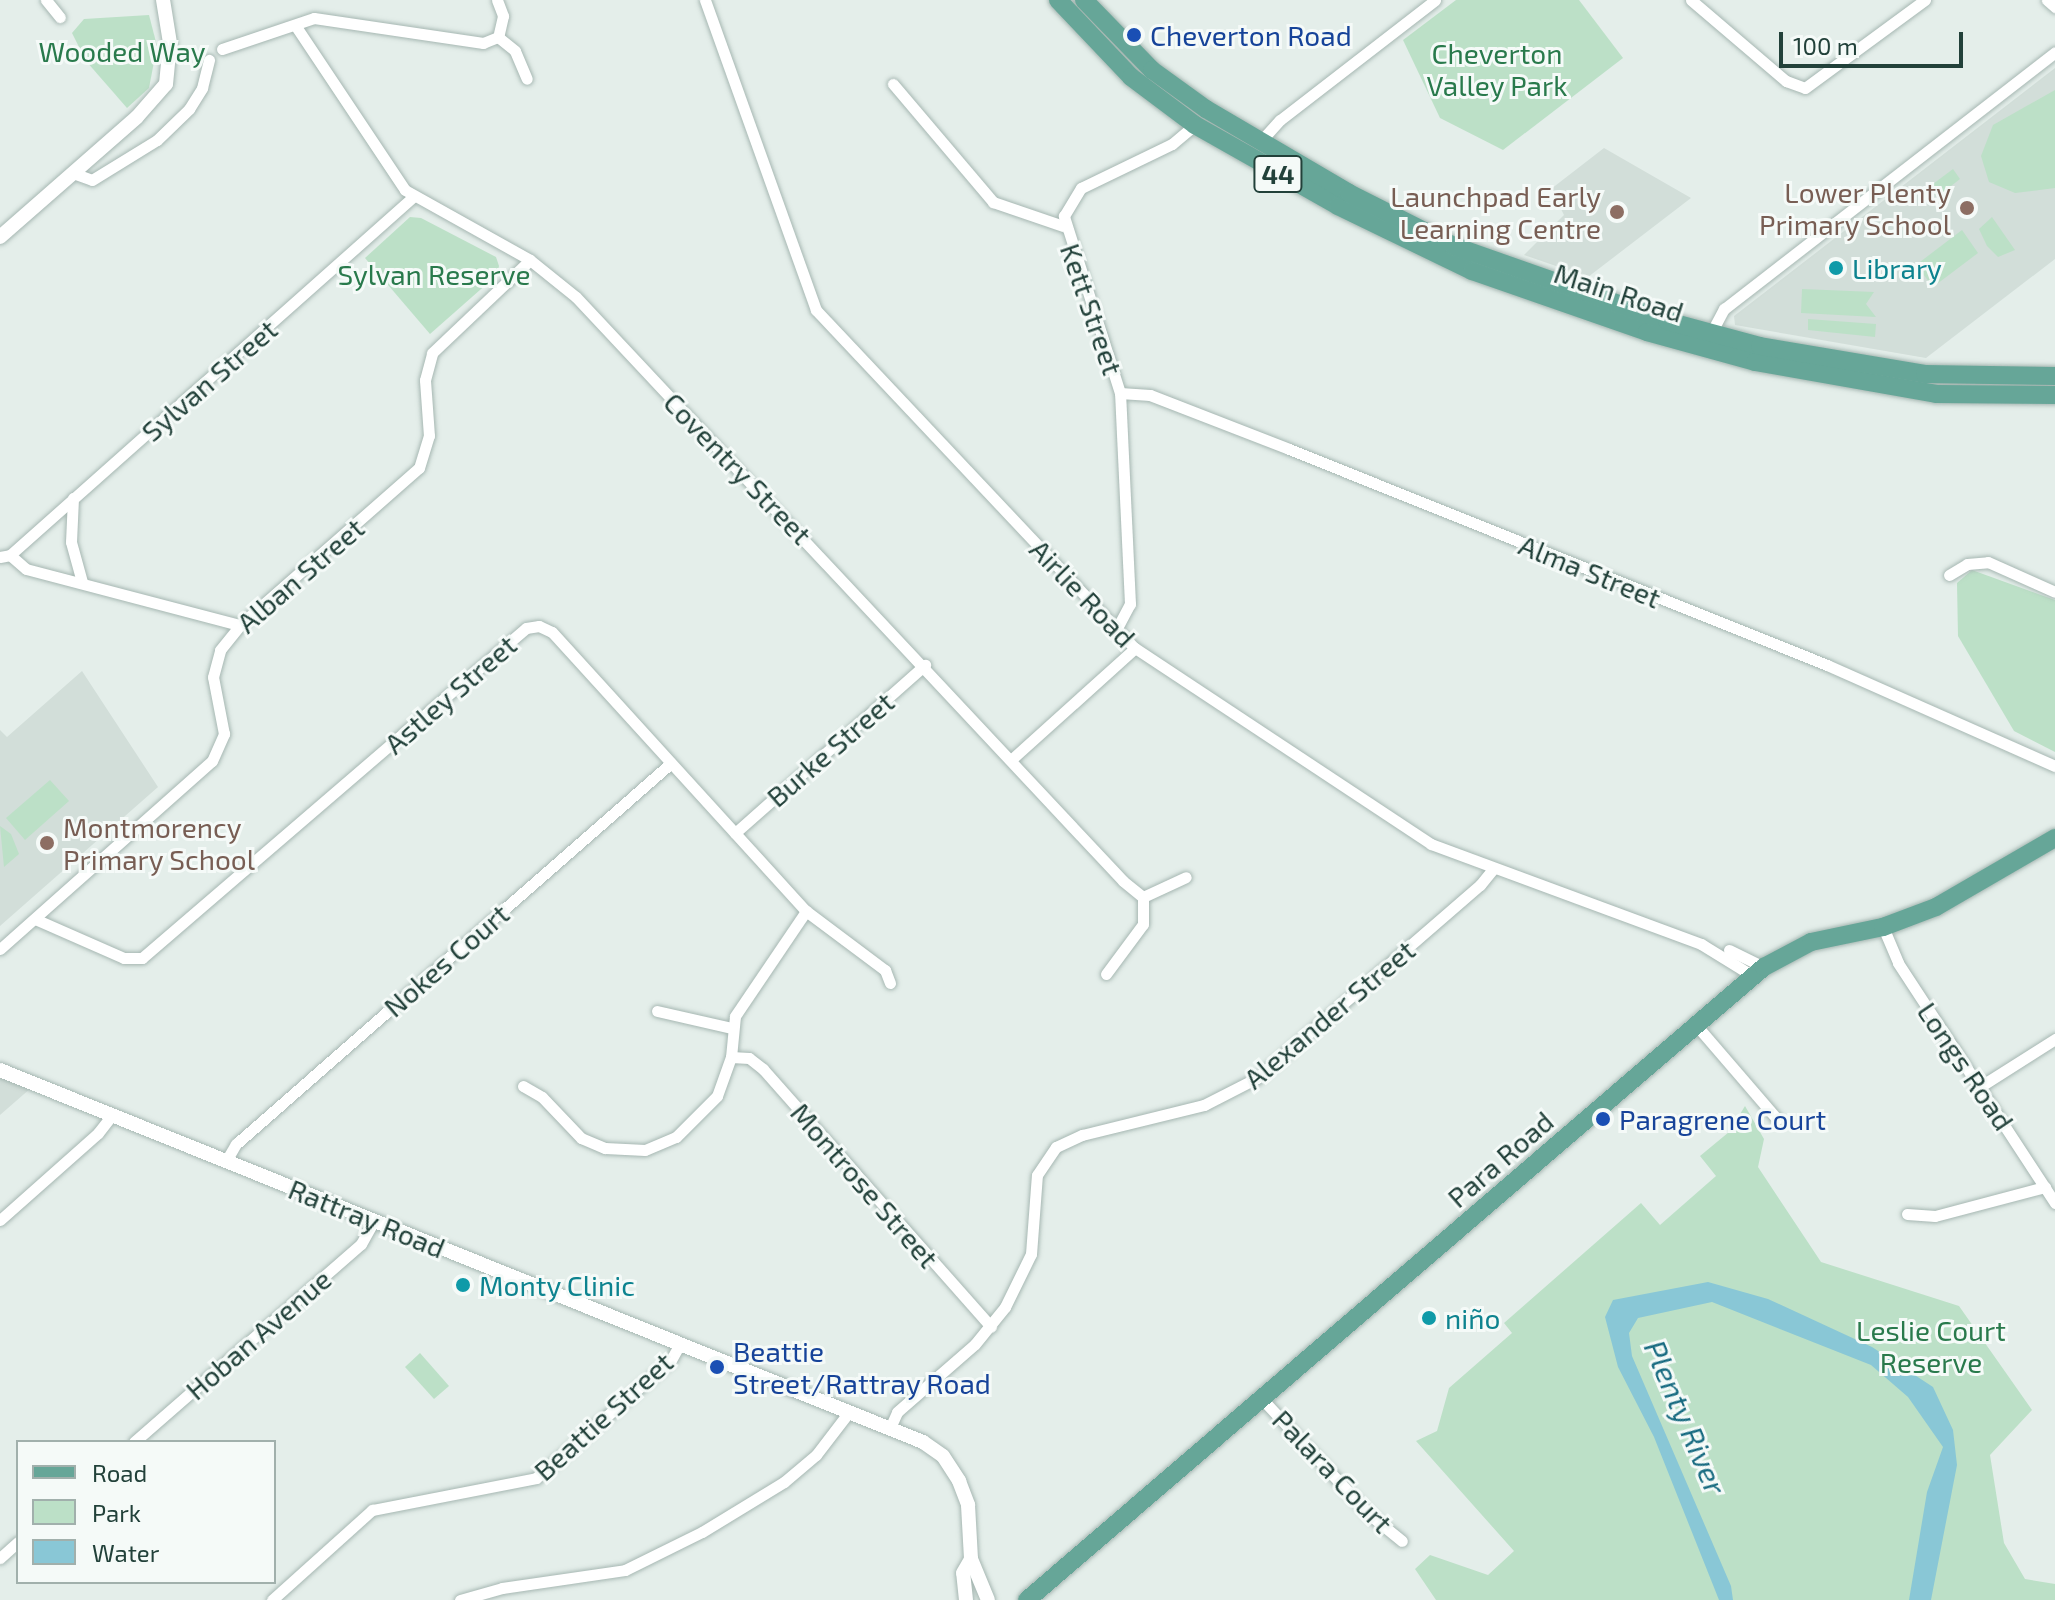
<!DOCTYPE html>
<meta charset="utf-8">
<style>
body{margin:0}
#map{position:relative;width:2055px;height:1600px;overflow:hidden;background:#e4eeea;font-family:"Exo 2",sans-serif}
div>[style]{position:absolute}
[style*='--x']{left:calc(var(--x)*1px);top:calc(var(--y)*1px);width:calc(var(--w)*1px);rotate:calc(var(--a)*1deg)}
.built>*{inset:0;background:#d2ded9}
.green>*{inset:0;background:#bce0c7}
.water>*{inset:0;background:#89c7d6}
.roads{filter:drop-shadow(0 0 2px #a6b7b2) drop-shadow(0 0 2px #a6b7b2)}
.minor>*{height:11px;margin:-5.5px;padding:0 5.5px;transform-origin:5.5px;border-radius:5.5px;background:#fff}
.tertiary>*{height:14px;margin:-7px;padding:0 7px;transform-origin:7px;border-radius:7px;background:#fff}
.primary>*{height:18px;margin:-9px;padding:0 9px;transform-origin:9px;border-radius:9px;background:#66a698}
.dots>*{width:22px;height:22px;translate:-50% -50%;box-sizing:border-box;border:4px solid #f5faf8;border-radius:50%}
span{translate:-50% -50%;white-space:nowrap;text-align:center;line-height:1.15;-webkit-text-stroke:6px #f5faf8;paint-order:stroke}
.shield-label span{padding:2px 6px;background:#f5faf8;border:2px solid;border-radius:6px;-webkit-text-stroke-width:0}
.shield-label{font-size:26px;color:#22413a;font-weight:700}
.transit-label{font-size:28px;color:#164399}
.left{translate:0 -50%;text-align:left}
.park-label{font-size:28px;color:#297a4c}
.education-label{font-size:28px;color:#785e54}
.right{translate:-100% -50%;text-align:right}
.culture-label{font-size:28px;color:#0d838f}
.street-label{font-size:28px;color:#22413a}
.water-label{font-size:30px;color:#186b81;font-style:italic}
.legend{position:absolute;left:16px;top:1440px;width:260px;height:144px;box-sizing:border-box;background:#f5faf8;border:2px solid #a1b0ac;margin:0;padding:10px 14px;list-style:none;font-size:24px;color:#22413a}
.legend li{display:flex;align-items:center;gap:16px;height:40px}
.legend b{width:40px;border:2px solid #a1b0ac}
.scale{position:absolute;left:1779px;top:32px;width:184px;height:36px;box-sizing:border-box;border:4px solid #22413a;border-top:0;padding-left:10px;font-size:24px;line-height:28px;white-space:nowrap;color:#22413a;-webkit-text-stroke:6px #f5faf8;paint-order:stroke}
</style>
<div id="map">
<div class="built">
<i style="clip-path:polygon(2055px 68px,2055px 259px,1926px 358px,1735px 325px,1734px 316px)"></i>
<i style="clip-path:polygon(1604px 148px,1691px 198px,1588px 277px,1524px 255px,1564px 215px,1551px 189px)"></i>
<i style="clip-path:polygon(82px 671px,158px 787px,0 926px,0 730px,7px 737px)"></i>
<i style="clip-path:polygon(0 1076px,31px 1088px,0 1115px)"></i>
</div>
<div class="green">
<i style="clip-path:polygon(1456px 0,1579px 0,1623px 58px,1503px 150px,1440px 118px,1403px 40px)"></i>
<i style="clip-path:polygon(149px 15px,157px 46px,149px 88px,127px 108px,86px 61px,72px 33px,84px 19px)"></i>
<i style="clip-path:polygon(2055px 90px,2055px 188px,2015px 193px,1989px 182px,1981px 156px,1993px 125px)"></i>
<i style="clip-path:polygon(1953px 169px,1960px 179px,1937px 197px,1929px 187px)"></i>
<i style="clip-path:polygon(410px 217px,421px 218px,496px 257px,499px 266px,497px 275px,430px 334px,365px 258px)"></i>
<i style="clip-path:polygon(1992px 217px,2015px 250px,1998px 257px,1987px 246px,1979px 229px)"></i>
<i style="clip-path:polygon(1962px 230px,1978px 253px,1933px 287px,1916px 265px)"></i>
<i style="clip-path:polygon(1802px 289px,1874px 292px,1866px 304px,1876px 317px,1801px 313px)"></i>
<i style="clip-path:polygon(1808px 319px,1876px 324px,1875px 337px,1808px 330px)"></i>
<i style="clip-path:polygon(1972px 570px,2055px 600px,2055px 752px,2014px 731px,1958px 636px,1957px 583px)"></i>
<i style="clip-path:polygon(50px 780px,69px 801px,25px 840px,6px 818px)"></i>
<i style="clip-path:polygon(0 826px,11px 834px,19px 854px,4px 867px)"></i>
<i style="clip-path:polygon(1745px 1106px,1764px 1139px,1758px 1167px,1821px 1262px,1959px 1306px,2032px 1410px,1990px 1455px,2004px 1543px,2025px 1579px,2055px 1584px,2055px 1600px,1436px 1600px,1415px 1569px,1430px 1555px,1488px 1575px,1514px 1551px,1416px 1441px,1437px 1431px,1449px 1388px,1512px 1333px,1504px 1323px,1641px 1203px,1660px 1225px,1716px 1176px,1700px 1156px,1729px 1132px)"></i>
<i style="clip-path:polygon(420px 1353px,449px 1386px,434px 1399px,405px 1367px)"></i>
</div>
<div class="water">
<i style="clip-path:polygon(1708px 1282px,1768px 1299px,1872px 1347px,1933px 1387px,1953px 1430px,1957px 1465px,1931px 1600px,1909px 1600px,1927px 1492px,1943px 1447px,1908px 1397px,1871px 1365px,1712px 1302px,1638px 1318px,1629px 1333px,1632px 1356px,1731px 1586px,1733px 1600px,1719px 1600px,1654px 1437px,1618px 1367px,1605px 1317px,1613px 1300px)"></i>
</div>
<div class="roads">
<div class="minor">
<i style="--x:46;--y:0;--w:22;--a:51"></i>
<i style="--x:497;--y:0;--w:17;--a:69"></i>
<i style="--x:503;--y:16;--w:22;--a:103"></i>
<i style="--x:705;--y:0;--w:329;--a:70.3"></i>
<i style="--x:816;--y:310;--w:465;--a:46.7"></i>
<i style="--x:1135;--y:648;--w:355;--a:33.5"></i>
<i style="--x:1431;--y:844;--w:288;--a:20.3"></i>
<i style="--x:1701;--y:944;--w:61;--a:31.6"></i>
<i style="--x:1691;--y:0;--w:125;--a:40.5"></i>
<i style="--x:1786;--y:81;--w:20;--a:20"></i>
<i style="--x:1805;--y:88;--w:149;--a:-36.3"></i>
<i style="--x:2047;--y:0;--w:11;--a:41"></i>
<i style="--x:295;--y:25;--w:198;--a:56.3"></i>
<i style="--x:405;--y:190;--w:143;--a:29.2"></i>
<i style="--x:530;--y:260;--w:59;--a:38.8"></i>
<i style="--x:576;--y:297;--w:800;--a:46.87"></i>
<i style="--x:1123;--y:881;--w:26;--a:39"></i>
<i style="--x:1143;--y:897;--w:47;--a:-24.9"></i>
<i style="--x:498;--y:37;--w:22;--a:39"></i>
<i style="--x:515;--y:51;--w:30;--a:67"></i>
<i style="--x:222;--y:49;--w:97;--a:-18.6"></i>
<i style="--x:314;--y:18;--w:171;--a:8.4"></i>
<i style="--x:483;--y:43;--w:16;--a:-22"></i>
<i style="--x:893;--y:84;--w:155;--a:49.7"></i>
<i style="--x:993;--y:202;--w:74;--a:18.9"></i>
<i style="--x:1259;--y:143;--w:31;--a:-48"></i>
<i style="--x:1280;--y:120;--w:196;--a:-37.7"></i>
<i style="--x:73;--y:173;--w:20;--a:20"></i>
<i style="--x:92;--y:180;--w:76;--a:-31.6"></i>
<i style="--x:157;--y:140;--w:45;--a:-44.1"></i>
<i style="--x:189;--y:109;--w:25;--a:-58"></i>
<i style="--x:202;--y:88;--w:29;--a:-76"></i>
<i style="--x:1710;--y:335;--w:30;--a:-62"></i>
<i style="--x:1724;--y:309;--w:419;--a:-37.8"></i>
<i style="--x:1120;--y:393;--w:30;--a:4"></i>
<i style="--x:1150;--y:395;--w:149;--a:21.2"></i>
<i style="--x:1289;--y:449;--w:580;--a:21.87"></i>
<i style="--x:1827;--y:665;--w:249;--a:23.9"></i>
<i style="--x:73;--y:498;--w:44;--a:92.6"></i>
<i style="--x:71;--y:542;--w:41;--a:74.6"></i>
<i style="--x:10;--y:555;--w:21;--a:41"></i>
<i style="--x:26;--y:569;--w:221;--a:14.7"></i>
<i style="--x:0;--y:557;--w:10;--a:-11"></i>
<i style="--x:10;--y:555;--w:539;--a:-41.62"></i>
<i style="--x:1949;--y:575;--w:21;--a:-31"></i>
<i style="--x:1967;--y:564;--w:21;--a:-5"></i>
<i style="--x:1988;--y:562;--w:73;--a:24.1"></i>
<i style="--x:1116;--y:630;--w:30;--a:-62"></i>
<i style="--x:1130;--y:604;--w:211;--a:-92.7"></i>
<i style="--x:1120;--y:393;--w:186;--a:-107.6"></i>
<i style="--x:1064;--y:216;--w:33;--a:-59"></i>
<i style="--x:1081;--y:188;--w:101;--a:-25.8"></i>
<i style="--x:1172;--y:144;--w:33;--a:-40"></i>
<i style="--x:1013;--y:758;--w:164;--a:-42"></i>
<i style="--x:735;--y:833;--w:254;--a:-41.5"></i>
<i style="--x:35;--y:919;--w:97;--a:23.7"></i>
<i style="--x:124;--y:958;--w:18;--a:0"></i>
<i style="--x:142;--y:958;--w:506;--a:-40.67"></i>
<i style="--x:526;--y:628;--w:13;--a:-9"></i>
<i style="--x:539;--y:626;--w:14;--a:25"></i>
<i style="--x:552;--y:632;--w:377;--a:47.7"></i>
<i style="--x:806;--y:911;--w:99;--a:36.8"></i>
<i style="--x:885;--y:970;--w:14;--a:69"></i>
<i style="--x:1883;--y:927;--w:39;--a:67"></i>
<i style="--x:1898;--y:963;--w:287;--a:56.8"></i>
<i style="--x:0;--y:949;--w:283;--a:-41.6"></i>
<i style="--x:212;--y:761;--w:30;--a:-66"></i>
<i style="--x:224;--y:734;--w:58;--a:-100.9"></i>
<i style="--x:213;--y:677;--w:28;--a:-75"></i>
<i style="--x:220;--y:650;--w:32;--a:-51"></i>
<i style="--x:240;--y:625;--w:238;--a:-41.3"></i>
<i style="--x:419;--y:468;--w:34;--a:-73"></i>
<i style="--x:429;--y:436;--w:56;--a:-94.1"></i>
<i style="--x:425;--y:380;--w:28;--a:-75"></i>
<i style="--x:432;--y:353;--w:135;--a:-43.5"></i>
<i style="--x:1729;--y:950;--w:39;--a:26"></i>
<i style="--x:1106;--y:974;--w:62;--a:-53.5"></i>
<i style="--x:1143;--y:924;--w:27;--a:-90"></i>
<i style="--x:657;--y:1011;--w:76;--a:12.9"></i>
<i style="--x:1697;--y:1026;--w:123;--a:49.3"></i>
<i style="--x:731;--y:1057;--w:18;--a:3"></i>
<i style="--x:749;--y:1058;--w:18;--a:38"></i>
<i style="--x:763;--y:1069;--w:344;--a:48.5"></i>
<i style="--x:523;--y:1086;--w:22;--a:30"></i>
<i style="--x:542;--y:1097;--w:57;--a:46.4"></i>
<i style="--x:581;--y:1138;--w:26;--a:23"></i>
<i style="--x:605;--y:1148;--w:40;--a:2.9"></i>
<i style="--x:645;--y:1150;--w:34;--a:-23"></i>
<i style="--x:676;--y:1137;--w:58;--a:-45"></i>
<i style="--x:717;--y:1096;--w:41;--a:-70.3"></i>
<i style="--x:731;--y:1057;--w:41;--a:-84.4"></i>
<i style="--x:735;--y:1016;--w:127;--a:-55.9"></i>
<i style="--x:1981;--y:1086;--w:88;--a:-32.4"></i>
<i style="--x:226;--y:1161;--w:20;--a:-60"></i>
<i style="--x:236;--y:1144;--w:578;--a:-41.21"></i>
<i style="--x:1907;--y:1214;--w:28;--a:4"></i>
<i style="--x:1935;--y:1216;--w:114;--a:-14.8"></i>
<i style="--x:0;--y:1220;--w:131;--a:-41.6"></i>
<i style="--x:98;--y:1133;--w:23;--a:-52"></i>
<i style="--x:1264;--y:1401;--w:156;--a:47.1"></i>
<i style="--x:1370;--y:1515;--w:41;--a:39.1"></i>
<i style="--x:890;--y:1428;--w:17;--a:-66"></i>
<i style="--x:897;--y:1412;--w:103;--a:-41.1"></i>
<i style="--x:975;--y:1344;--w:48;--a:-51"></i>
<i style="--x:1005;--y:1307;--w:59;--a:-63.9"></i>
<i style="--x:1031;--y:1254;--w:79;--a:-85.7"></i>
<i style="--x:1037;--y:1175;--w:34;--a:-56"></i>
<i style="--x:1056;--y:1147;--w:29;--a:-25"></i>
<i style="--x:1082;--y:1135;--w:126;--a:-13.8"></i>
<i style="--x:1204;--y:1105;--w:59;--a:-27"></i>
<i style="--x:1257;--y:1078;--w:295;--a:-40.9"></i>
<i style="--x:1480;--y:885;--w:21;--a:-51"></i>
<i style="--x:134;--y:1442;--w:301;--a:-41.1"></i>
<i style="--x:361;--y:1244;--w:26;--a:-61"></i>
<i style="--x:0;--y:1558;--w:24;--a:-42"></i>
<i style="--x:272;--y:1600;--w:135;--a:-42"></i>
<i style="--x:372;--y:1510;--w:167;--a:-11"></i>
<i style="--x:536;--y:1478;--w:179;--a:-41.2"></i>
<i style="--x:671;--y:1360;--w:18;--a:-61"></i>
<i style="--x:460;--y:1600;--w:44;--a:-15.9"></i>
<i style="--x:502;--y:1588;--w:124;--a:-8.3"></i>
<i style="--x:625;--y:1570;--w:86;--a:-26.3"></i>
<i style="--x:702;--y:1532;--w:96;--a:-31.4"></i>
<i style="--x:784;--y:1482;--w:42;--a:-40.2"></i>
<i style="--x:816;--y:1455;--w:54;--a:-52.5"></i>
</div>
<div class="tertiary">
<i style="--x:0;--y:237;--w:182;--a:-41.2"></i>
<i style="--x:137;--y:117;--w:44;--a:-48.7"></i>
<i style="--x:166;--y:84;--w:41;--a:-84.4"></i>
<i style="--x:170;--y:43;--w:44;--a:-99.2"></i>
<i style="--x:0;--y:1070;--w:995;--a:21.95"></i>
<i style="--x:923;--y:1442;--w:24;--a:35"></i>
<i style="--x:943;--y:1456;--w:30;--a:57"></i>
<i style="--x:959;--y:1481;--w:26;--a:69"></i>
<i style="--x:968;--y:1505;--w:54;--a:86.8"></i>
<i style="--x:971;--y:1559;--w:44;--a:67.5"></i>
<i style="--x:966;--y:1600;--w:27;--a:-96"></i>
<i style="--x:963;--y:1573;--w:16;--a:-60"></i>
</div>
<div class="primary">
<i style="--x:1058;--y:0;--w:106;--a:46.5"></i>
<i style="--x:1131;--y:77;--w:80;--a:36.9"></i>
<i style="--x:1195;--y:125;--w:164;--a:29.5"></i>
<i style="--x:1338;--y:206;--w:149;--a:25.9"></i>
<i style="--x:1472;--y:271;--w:185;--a:19.2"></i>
<i style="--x:1647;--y:332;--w:112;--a:15.5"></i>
<i style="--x:1755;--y:362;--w:184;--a:10"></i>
<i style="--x:1936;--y:394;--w:119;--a:0.5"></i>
<i style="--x:1084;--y:0;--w:98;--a:45.8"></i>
<i style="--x:1152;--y:70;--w:67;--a:35.8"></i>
<i style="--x:1206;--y:109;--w:166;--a:30.4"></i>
<i style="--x:1349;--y:193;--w:118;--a:26.8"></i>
<i style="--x:1454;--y:246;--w:226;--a:19.4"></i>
<i style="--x:1667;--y:321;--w:96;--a:15"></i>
<i style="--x:1760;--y:346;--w:167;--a:9.6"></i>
<i style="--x:1925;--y:374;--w:130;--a:0.9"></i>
<i style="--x:1027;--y:1600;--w:972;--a:-40.66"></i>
<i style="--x:1764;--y:967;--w:53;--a:-28"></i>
<i style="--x:1811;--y:942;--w:74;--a:-11.8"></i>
<i style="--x:1883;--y:927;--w:57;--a:-20.7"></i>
<i style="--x:1936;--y:907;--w:138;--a:-30.1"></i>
</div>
</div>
<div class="dots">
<i style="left:1134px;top:35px;background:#1a4fb4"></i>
<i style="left:1967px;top:208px;background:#8d6e63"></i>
<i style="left:1617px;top:212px;background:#8d6e63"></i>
<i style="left:1836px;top:268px;background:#0f9aa8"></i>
<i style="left:47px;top:843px;background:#8d6e63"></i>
<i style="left:1603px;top:1119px;background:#1a4fb4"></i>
<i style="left:463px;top:1285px;background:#0f9aa8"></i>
<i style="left:1429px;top:1318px;background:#0f9aa8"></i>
<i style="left:717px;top:1367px;background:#1a4fb4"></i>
</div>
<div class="shield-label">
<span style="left:1278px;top:174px">44</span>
</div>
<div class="transit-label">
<span class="left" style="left:1150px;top:35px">Cheverton Road</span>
<span class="left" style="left:1619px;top:1119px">Paragrene Court</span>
<span class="left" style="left:733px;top:1367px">Beattie<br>Street/Rattray Road</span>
</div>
<div class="park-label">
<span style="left:122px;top:51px">Wooded Way</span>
<span style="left:1497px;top:69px">Cheverton<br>Valley Park</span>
<span style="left:434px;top:274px">Sylvan Reserve</span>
<span style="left:1931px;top:1346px">Leslie Court<br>Reserve</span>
</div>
<div class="education-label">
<span class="right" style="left:1951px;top:208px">Lower Plenty<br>Primary School</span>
<span class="right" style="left:1601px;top:212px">Launchpad Early<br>Learning Centre</span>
<span class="left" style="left:63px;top:843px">Montmorency<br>Primary School</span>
</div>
<div class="culture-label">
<span class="left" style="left:1852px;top:268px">Library</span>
<span class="left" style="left:479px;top:1285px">Monty Clinic</span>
<span class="left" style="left:1445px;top:1318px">niño</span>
</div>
<div class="street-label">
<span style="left:1619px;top:292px;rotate:18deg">Main Road</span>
<span style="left:1092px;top:309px;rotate:71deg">Kett Street</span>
<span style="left:209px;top:380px;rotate:-41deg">Sylvan Street</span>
<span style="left:738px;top:468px;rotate:46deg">Coventry Street</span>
<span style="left:1590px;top:571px;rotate:22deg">Alma Street</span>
<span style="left:300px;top:575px;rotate:-41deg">Alban Street</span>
<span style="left:1083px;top:593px;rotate:46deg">Airlie Road</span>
<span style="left:450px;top:694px;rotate:-41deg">Astley Street</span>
<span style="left:830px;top:749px;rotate:-41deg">Burke Street</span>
<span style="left:446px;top:960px;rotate:-41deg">Nokes Court</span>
<span style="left:1329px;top:1014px;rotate:-40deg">Alexander Street</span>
<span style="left:1966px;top:1066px;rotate:56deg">Longs Road</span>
<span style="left:1500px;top:1159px;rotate:-41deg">Para Road</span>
<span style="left:865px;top:1185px;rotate:49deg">Montrose Street</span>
<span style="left:367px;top:1218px;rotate:22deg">Rattray Road</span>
<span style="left:258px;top:1334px;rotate:-41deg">Hoban Avenue</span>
<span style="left:603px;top:1416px;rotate:-42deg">Beattie Street</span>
<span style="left:1333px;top:1471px;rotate:46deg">Palara Court</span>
</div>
<div class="water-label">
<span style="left:1686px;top:1417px;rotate:67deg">Plenty River</span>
</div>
<ul class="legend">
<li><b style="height:10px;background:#66a698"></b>Road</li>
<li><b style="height:22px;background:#bce0c7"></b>Park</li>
<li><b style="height:22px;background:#89c7d6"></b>Water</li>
</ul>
<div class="scale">100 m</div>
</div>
